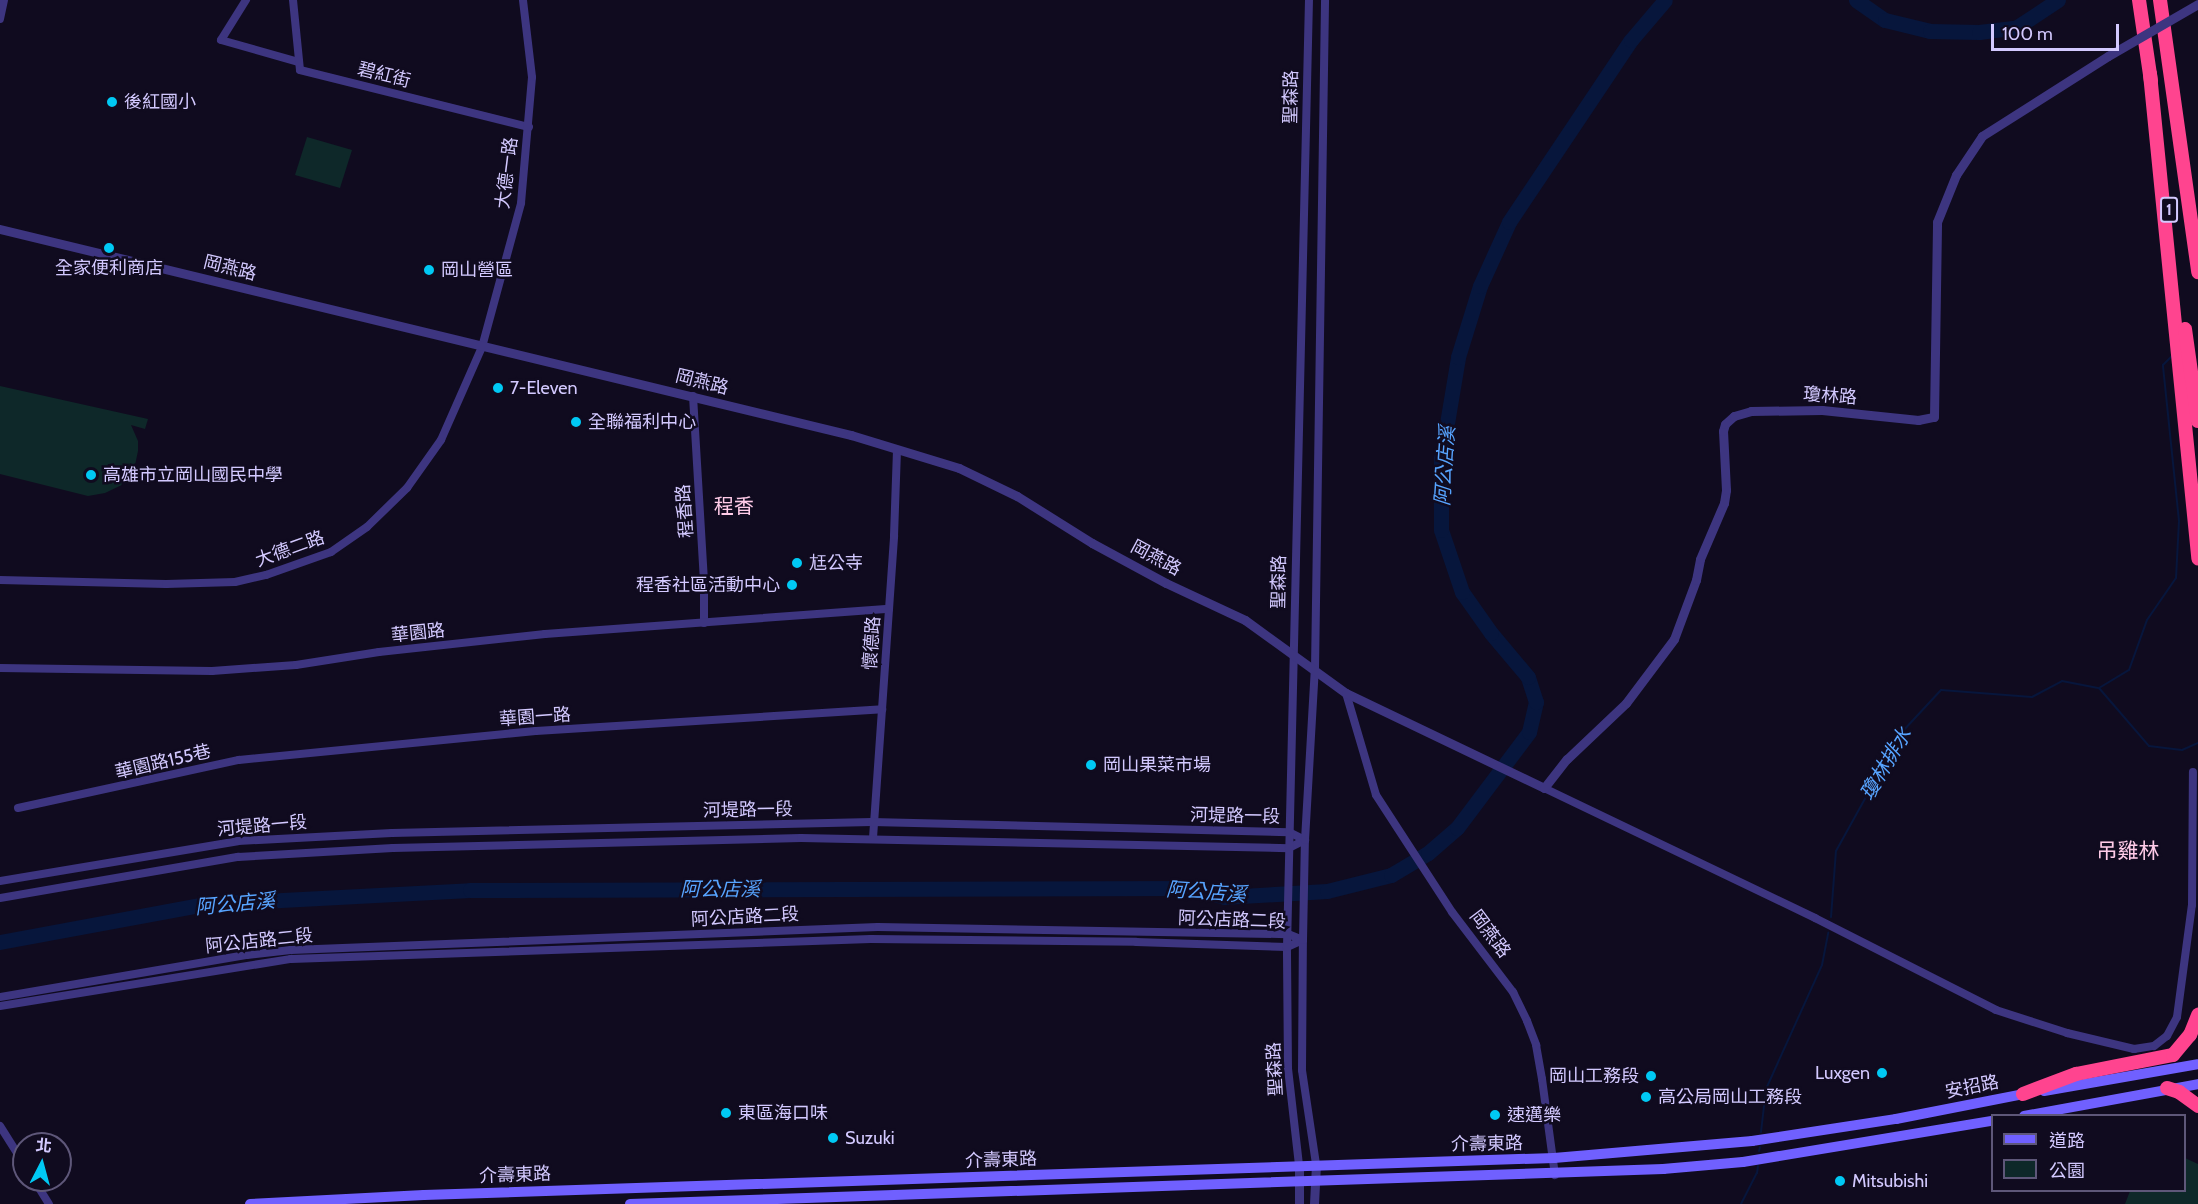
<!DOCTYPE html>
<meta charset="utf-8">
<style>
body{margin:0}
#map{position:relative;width:2198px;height:1204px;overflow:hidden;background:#100b1f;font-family:Cabin,"Noto Sans TC",sans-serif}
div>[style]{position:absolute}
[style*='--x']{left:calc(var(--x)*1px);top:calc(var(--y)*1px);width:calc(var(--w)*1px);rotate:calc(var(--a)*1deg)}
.green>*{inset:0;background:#0e2829}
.stream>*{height:2px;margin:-1px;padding:0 1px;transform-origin:1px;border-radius:1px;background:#07163c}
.river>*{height:15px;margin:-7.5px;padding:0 7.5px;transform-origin:7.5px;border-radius:7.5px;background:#07163c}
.minor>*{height:8px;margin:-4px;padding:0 4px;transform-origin:4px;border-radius:4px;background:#3d3580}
.tertiary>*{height:9px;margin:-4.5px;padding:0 4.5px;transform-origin:4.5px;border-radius:4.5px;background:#3d3580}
.secondary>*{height:10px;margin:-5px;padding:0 5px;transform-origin:5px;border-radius:5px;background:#7060ff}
.motorway>*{height:14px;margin:-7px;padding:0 7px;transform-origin:7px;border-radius:7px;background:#ff448f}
.tertiary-bridge>*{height:9px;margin:-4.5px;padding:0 4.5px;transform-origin:4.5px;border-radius:4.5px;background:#3d3580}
.dots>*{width:16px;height:16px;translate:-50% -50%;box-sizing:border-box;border:3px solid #100b1f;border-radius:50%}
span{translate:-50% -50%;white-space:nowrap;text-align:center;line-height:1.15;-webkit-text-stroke:5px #100b1f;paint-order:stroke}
.shield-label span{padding:2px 4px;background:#100b1f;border:2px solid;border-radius:4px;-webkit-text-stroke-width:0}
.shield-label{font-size:16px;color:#d3c9ff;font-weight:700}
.street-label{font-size:18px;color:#d3c9ff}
.poi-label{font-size:18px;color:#d3c9ff}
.left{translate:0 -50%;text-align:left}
.right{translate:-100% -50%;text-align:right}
.water-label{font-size:20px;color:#57a4ff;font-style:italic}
.neighbourhood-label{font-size:20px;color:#ffcbe8}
.quarter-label{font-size:21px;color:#ffcbe8}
.legend{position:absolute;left:1991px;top:1114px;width:195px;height:78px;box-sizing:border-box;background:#100b1f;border:2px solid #5e5779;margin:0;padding:8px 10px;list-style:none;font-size:18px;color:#d3c9ff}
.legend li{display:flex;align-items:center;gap:12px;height:30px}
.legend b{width:30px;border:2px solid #5e5779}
.north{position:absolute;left:12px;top:1132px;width:60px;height:60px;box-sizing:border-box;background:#100b1f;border:2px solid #5e5779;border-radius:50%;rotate:6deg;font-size:16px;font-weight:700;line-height:24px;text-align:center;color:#d3c9ff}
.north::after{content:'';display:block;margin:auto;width:21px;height:27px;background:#00c9f4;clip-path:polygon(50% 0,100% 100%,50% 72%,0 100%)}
.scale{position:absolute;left:1991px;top:24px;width:128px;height:27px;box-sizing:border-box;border:3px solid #d3c9ff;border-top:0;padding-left:8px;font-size:18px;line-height:21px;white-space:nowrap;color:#d3c9ff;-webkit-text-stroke:4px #100b1f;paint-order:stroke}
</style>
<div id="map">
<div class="green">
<i style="clip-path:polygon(307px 137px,352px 150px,340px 188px,295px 175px)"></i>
<i style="clip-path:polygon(0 386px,148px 419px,145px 429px,131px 425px,138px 441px,138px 451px,135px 465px,126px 483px,105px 493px,88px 496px,0 474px)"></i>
<i style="clip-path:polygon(2185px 1158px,2198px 1164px,2198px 1204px,2125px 1204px,2130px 1191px,2184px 1190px)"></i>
</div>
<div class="stream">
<i style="--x:2099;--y:688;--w:35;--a:-31"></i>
<i style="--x:2129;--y:670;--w:53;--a:-70.2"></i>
<i style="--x:2147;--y:620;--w:51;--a:-55.4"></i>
<i style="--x:2176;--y:578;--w:57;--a:-87"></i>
<i style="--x:2179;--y:521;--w:157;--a:-95.9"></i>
<i style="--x:2163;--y:365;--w:13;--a:-45"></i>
<i style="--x:1831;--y:917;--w:66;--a:-85.7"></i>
<i style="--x:1836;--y:851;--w:136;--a:-61"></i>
<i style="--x:1902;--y:732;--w:57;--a:-47.1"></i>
<i style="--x:1941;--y:690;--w:91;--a:4.4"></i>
<i style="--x:2032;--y:697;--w:34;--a:-28"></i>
<i style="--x:2062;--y:681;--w:38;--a:11"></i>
<i style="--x:2099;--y:688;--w:77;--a:49.2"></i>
<i style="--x:2149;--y:746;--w:33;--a:7"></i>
<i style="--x:2182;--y:750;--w:17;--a:-24"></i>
<i style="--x:1761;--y:1132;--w:43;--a:-83.4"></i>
<i style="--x:1766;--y:1089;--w:136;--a:-65.7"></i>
<i style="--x:1822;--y:965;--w:33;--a:-79"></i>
<i style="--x:1759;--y:1151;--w:4;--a:-76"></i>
<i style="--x:1741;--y:1204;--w:35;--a:-63"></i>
<i style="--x:1757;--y:1173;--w:7;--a:-82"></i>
</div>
<div class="river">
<i style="--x:1856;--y:0;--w:35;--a:35"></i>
<i style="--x:1885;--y:20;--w:46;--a:13.7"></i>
<i style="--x:1930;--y:31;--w:49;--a:1.2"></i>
<i style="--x:1979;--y:32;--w:38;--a:-7"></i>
<i style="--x:2017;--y:27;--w:49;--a:-33.4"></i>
<i style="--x:0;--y:942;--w:208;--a:-10.5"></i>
<i style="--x:205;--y:904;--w:265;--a:-3"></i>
<i style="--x:470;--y:890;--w:716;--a:-0.16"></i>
<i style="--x:1186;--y:888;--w:39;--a:13"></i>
<i style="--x:1224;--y:897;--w:103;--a:-3.3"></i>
<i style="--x:1327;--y:891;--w:66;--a:-14"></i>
<i style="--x:1391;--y:875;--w:43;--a:-30.7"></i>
<i style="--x:1428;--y:853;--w:38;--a:-41"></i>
<i style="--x:1457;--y:828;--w:120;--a:-53.1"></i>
<i style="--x:1529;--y:732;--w:31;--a:-77"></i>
<i style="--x:1536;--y:702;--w:26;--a:-108"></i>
<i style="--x:1528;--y:677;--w:57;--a:-130.1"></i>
<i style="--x:1491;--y:633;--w:50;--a:-125.3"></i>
<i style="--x:1462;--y:592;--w:65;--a:-108.7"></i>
<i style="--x:1441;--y:530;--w:71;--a:-90"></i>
<i style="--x:1441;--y:459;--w:103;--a:-80.5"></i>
<i style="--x:1458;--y:357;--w:74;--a:-72.8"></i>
<i style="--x:1480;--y:286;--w:70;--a:-65.6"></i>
<i style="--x:1509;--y:222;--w:219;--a:-56.2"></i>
<i style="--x:1631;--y:40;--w:52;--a:-49.6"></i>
</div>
<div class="minor">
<i style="--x:246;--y:0;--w:47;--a:122"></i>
<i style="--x:221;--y:40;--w:81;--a:15.8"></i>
<i style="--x:293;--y:0;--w:70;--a:84.3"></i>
<i style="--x:300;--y:70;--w:236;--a:14"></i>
<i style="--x:0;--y:19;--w:19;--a:-78"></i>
<i style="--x:693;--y:396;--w:183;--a:86.6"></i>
<i style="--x:704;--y:579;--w:44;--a:90"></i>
<i style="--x:0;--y:580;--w:166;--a:1.4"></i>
<i style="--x:166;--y:584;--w:69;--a:-1.7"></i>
<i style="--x:235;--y:582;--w:32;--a:-13"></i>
<i style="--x:266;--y:575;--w:69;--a:-19.5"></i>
<i style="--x:331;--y:552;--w:44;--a:-34.8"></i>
<i style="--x:367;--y:527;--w:56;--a:-44.3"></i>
<i style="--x:407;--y:488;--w:59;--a:-54.7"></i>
<i style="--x:441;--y:440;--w:102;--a:-66.2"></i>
<i style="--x:482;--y:347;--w:149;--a:-74.8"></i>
<i style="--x:521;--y:203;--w:126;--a:-85"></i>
<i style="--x:532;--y:77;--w:78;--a:-96.7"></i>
<i style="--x:0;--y:668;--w:212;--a:0.8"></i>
<i style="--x:212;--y:671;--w:84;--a:-4.1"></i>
<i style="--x:296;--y:665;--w:84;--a:-8.9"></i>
<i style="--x:379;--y:652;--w:167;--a:-6.2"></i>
<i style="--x:545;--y:634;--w:345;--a:-4.2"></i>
<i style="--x:1346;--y:693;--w:106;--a:73.6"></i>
<i style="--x:1376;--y:795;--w:140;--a:57"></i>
<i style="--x:1452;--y:912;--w:101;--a:52.7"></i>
<i style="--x:1513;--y:992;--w:32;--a:64"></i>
<i style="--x:1527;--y:1021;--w:26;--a:69"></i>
<i style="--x:1536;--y:1045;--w:35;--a:80"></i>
<i style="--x:1542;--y:1079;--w:97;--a:82.3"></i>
<i style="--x:1544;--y:788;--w:301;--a:25.6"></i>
<i style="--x:1815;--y:918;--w:203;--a:26.9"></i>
<i style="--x:1996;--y:1010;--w:75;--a:17.9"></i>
<i style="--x:2067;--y:1033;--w:69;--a:13.4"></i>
<i style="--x:2134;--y:1049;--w:20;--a:-9"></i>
<i style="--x:2154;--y:1046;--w:16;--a:-38"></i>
<i style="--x:2167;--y:1036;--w:21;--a:-62"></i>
<i style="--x:2177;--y:1017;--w:113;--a:-82.4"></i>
<i style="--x:2192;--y:905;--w:133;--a:-89.6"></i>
<i style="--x:18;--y:808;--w:226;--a:-12.3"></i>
<i style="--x:239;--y:760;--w:298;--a:-5.6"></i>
<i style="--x:536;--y:731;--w:347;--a:-3.6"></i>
<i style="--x:873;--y:838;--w:303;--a:-86"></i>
<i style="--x:894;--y:536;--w:86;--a:-88"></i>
<i style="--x:0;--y:881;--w:241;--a:-9.5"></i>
<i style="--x:238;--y:841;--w:154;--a:-3"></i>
<i style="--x:392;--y:833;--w:480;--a:-1.3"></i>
<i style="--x:872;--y:822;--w:417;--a:1.4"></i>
<i style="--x:1289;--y:832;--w:18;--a:27"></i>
<i style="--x:0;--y:898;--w:242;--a:-9.8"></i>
<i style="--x:238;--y:857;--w:155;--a:-3.3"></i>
<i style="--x:393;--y:848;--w:408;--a:-1.4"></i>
<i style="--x:801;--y:838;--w:488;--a:1.2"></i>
<i style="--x:1289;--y:848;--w:18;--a:-27"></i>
<i style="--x:0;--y:997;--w:251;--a:-9.7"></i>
<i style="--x:247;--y:955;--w:44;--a:-6.5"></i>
<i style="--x:291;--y:950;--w:587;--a:-2.24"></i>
<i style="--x:878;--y:927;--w:410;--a:1"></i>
<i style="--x:1288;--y:934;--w:16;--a:22"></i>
<i style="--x:0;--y:1006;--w:295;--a:-9.2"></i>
<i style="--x:291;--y:959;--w:580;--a:-1.97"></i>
<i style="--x:871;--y:939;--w:265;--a:0.6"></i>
<i style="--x:1136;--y:942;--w:151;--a:1.9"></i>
<i style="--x:1287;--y:947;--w:17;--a:-24"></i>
<i style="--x:0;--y:1126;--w:45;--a:57.7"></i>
<i style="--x:1316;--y:1164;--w:95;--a:-98.5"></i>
<i style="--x:1302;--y:1070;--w:130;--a:-89.6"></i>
<i style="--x:1303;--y:940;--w:100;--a:-88.9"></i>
<i style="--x:1305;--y:840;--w:171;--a:-86.7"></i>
<i style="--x:1315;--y:669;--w:669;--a:-89.14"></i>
<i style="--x:1299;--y:1165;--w:97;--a:-96.5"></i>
<i style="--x:1288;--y:1069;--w:122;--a:-90.5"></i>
<i style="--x:1287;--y:947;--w:947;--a:-88.67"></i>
<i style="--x:34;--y:1180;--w:28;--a:58"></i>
</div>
<div class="tertiary">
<i style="--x:0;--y:229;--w:876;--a:13.61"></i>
<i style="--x:851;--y:435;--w:113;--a:17"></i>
<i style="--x:959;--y:468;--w:64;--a:25.8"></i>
<i style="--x:1017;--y:496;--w:89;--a:32.1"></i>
<i style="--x:1092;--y:543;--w:84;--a:28.4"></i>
<i style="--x:1166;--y:583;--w:87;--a:25.1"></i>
<i style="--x:1245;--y:620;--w:125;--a:35.9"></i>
<i style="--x:1346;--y:693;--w:220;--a:25.6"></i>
<i style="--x:1544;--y:788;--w:37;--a:-52"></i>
<i style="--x:1567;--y:759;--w:81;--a:-43.5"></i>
<i style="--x:1626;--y:703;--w:80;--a:-53.1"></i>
<i style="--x:1674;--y:639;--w:63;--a:-69.6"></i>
<i style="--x:1696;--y:580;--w:21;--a:-79"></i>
<i style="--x:1700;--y:559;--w:61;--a:-66.8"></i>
<i style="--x:1724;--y:503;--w:13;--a:-81"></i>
<i style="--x:1726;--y:490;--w:59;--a:-92.9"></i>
<i style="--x:1723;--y:431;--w:7;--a:-74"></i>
<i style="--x:1725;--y:424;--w:12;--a:-42"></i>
<i style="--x:1734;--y:416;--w:18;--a:-16"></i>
<i style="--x:1751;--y:411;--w:71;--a:-0.8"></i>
<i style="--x:1822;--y:410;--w:97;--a:5.9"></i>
<i style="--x:1918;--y:420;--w:16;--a:-11"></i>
<i style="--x:1934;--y:417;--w:195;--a:-89.1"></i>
<i style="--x:1937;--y:222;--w:51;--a:-68"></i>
<i style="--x:1956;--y:175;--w:47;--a:-56.3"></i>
<i style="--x:1982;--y:136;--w:149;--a:-32.4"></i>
<i style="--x:1299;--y:1204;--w:39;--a:-90"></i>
<i style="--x:1314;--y:1204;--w:40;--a:-87.1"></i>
</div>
<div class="secondary">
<i style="--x:2044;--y:1091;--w:156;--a:-9.9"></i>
<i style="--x:2024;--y:1116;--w:177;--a:-10.4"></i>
<i style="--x:250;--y:1204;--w:174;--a:-3"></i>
<i style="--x:424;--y:1195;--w:1131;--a:-1.88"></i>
<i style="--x:1554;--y:1158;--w:199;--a:-4.9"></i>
<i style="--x:1752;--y:1141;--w:146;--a:-8.7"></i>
<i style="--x:1896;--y:1119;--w:136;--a:-11.1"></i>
<i style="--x:630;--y:1204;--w:1034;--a:-1.94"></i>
<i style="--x:1663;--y:1169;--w:80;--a:-5"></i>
<i style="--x:1743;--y:1162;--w:252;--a:-9.4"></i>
</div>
<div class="motorway">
<i style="--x:2139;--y:0;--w:82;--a:81.6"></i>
<i style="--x:2160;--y:0;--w:275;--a:82"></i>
<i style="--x:2150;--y:74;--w:487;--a:84.3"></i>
<i style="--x:2185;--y:329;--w:93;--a:82"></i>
<i style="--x:2167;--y:1088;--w:13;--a:18"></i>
<i style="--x:2179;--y:1092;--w:24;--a:36"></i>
<i style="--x:2023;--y:1094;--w:57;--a:-20.7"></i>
<i style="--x:2076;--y:1074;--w:99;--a:-11.1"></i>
<i style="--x:2173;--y:1055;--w:26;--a:-50"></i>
<i style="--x:2190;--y:1035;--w:22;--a:-68"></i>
</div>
<div class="tertiary-bridge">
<i style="--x:2108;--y:56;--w:104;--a:-30"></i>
</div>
<div class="dots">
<i style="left:112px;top:102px;background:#00c9f4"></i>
<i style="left:109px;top:248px;background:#00c9f4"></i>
<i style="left:429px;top:270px;background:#00c9f4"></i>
<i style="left:498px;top:388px;background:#00c9f4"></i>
<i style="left:576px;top:422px;background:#00c9f4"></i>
<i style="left:91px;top:475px;background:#00c9f4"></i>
<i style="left:797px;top:563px;background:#00c9f4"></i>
<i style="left:792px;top:585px;background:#00c9f4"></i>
<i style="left:1091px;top:765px;background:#00c9f4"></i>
<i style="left:1882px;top:1073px;background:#00c9f4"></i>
<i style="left:1651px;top:1076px;background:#00c9f4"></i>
<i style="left:1646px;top:1097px;background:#00c9f4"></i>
<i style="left:726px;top:1113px;background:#00c9f4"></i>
<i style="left:1495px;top:1115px;background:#00c9f4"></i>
<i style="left:833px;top:1138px;background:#00c9f4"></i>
<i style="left:1840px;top:1181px;background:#00c9f4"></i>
</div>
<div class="shield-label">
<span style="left:2169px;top:210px">1</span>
</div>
<div class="street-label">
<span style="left:384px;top:75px;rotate:14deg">碧紅街</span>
<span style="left:1291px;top:97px;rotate:-89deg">聖森路</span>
<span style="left:507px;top:173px;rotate:-83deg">大德一路</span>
<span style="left:230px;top:268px;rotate:14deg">岡燕路</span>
<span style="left:702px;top:382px;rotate:14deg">岡燕路</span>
<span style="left:1830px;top:396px;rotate:4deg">瓊林路</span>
<span style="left:685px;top:511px;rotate:-94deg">程香路</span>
<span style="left:290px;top:549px;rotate:-20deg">大德二路</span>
<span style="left:1156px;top:558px;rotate:28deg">岡燕路</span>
<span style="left:1279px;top:582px;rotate:-89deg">聖森路</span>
<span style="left:418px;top:633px;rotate:-6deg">華園路</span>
<span style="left:872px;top:643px;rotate:-86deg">懷德路</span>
<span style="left:535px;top:717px;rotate:-4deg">華園一路</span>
<span style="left:163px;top:762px;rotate:-13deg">華園路155巷</span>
<span style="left:748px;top:810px;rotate:-1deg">河堤路一段</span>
<span style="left:1235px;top:816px;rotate:1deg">河堤路一段</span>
<span style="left:262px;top:826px;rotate:-5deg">河堤路一段</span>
<span style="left:745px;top:917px;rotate:-3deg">阿公店路二段</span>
<span style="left:1232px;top:920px;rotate:2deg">阿公店路二段</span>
<span style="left:1490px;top:934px;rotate:53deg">岡燕路</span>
<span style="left:259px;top:941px;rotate:-6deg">阿公店路二段</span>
<span style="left:1275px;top:1069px;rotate:-93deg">聖森路</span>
<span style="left:1972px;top:1087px;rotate:-11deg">安招路</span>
<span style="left:1487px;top:1144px;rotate:-1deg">介壽東路</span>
<span style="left:1001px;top:1160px;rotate:-2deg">介壽東路</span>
<span style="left:515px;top:1175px;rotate:-2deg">介壽東路</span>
</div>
<div class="poi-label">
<span class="left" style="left:124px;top:102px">後紅國小</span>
<span style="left:109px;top:268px">全家便利商店</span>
<span class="left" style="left:441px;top:270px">岡山營區</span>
<span class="left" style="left:510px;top:388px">7-Eleven</span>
<span class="left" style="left:588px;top:422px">全聯福利中心</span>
<span class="left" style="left:103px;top:475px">高雄市立岡山國民中學</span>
<span class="left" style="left:809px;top:563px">尪公寺</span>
<span class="right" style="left:780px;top:585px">程香社區活動中心</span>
<span class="left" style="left:1103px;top:765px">岡山果菜市場</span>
<span class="right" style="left:1870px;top:1073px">Luxgen</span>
<span class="right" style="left:1639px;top:1076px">岡山工務段</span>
<span class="left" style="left:1658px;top:1097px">高公局岡山工務段</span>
<span class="left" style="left:738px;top:1113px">東區海口味</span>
<span class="left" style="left:1507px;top:1115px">速邁樂</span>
<span class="left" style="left:845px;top:1138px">Suzuki</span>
<span class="left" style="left:1852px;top:1181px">Mitsubishi</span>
</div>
<div class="water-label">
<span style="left:1445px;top:466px;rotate:-86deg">阿公店溪</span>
<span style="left:1886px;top:764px;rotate:-59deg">瓊林排水</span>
<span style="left:720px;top:889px">阿公店溪</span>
<span style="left:1206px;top:892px;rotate:4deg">阿公店溪</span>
<span style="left:235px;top:904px;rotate:-5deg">阿公店溪</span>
</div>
<div class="neighbourhood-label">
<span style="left:734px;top:506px">程香</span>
</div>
<div class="quarter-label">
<span style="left:2128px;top:851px">吊雞林</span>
</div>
<ul class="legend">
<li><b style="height:8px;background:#7060ff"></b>道路</li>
<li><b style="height:16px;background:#0e2829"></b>公園</li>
</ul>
<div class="north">北</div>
<div class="scale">100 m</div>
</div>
